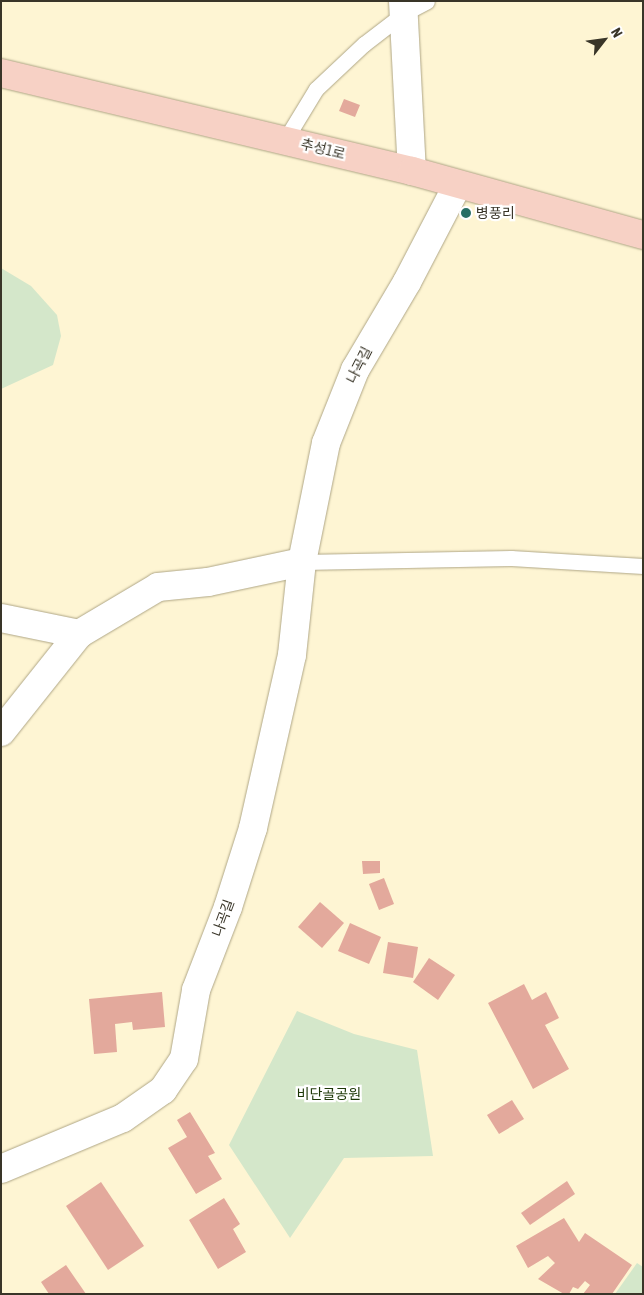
<!DOCTYPE html>
<meta charset="utf-8">
<style>
body{margin:0}
#map{position:relative;width:644px;height:1295px;overflow:hidden;background:#fef5d3;font-family:"Asap Condensed","Noto Sans KR",sans-serif}
div>[style]{position:absolute}
[style*='--x']{left:calc(var(--x)*1px);top:calc(var(--y)*1px);width:calc(var(--w)*1px);rotate:calc(var(--a)*1deg)}
.green>*{inset:0;background:#d4e7ca}
.building>*{inset:0;background:#e3a99c}
.roads{filter:drop-shadow(0 0 1px #afa686) drop-shadow(0 0 1px #afa686)}
.lane>*{height:15px;margin:-7.5px;padding:0 7.5px;transform-origin:7.5px;border-radius:7.5px;background:#fff}
.street>*{height:28px;margin:-14px;padding:0 14px;transform-origin:14px;border-radius:14px;background:#fff}
.secondary>*{height:28px;margin:-14px;padding:0 14px;transform-origin:14px;border-radius:14px;background:#f7d1c5}
.dots>*{width:14px;height:14px;translate:-50% -50%;box-sizing:border-box;border:2px solid #fff;border-radius:50%}
span{translate:-50% -50%;white-space:nowrap;text-align:center;line-height:1.15;-webkit-text-stroke:4.5px #fff;paint-order:stroke}
.street-label{font-size:14px;color:#393528}
.poi-label{font-size:14px;color:#393528}
.left{translate:0 -50%;text-align:left}
.park-label{font-size:14px;color:#1d3807}
.frame{position:absolute;inset:0;border:2px solid #393528;pointer-events:none}
.north{position:absolute;left:579px;top:15px;width:50px;height:50px;-webkit-text-stroke:4px #fff;paint-order:stroke;rotate:60deg;font-size:14px;font-weight:700;line-height:20px;text-align:center;color:#393528}
.north::after{content:'';display:block;margin:auto;width:18px;height:22px;background:#393528;clip-path:polygon(50% 0,100% 100%,50% 72%,0 100%)}
</style>
<div id="map">
<div class="green">
<i style="clip-path:polygon(1px 268px,31px 286px,57px 315px,61px 336px,53px 365px,1px 389px)"></i>
<i style="clip-path:polygon(297px 1011px,354px 1034px,417px 1050px,433px 1156px,344px 1158px,290px 1238px,229px 1145px)"></i>
<i style="clip-path:polygon(637px 1263px,643px 1267px,643px 1294px,615px 1294px)"></i>
</div>
<div class="building">
<i style="clip-path:polygon(344px 99px,360px 105px,355px 117px,339px 111px)"></i>
<i style="clip-path:polygon(362px 861px,380px 861px,380px 873px,363px 874px)"></i>
<i style="clip-path:polygon(384px 878px,394px 904px,379px 910px,369px 884px)"></i>
<i style="clip-path:polygon(320px 902px,344px 923px,322px 948px,298px 927px)"></i>
<i style="clip-path:polygon(350px 923px,381px 937px,369px 964px,338px 951px)"></i>
<i style="clip-path:polygon(388px 942px,418px 947px,413px 978px,383px 973px)"></i>
<i style="clip-path:polygon(429px 958px,455px 975px,438px 1000px,413px 982px)"></i>
<i style="clip-path:polygon(524px 984px,532px 1000px,546px 992px,559px 1018px,545px 1025px,569px 1069px,533px 1089px,488px 1003px)"></i>
<i style="clip-path:polygon(162px 992px,165px 1027px,133px 1030px,132px 1022px,115px 1024px,117px 1052px,94px 1054px,89px 999px)"></i>
<i style="clip-path:polygon(512px 1100px,524px 1119px,499px 1134px,487px 1115px)"></i>
<i style="clip-path:polygon(190px 1112px,215px 1153px,208px 1156px,222px 1179px,196px 1194px,168px 1148px,187px 1137px,177px 1120px)"></i>
<i style="clip-path:polygon(567px 1181px,575px 1194px,530px 1225px,521px 1213px)"></i>
<i style="clip-path:polygon(101px 1182px,144px 1246px,108px 1270px,66px 1206px)"></i>
<i style="clip-path:polygon(224px 1198px,240px 1224px,233px 1229px,246px 1252px,218px 1269px,189px 1220px)"></i>
<i style="clip-path:polygon(564px 1218px,579px 1242px,585px 1233px,632px 1265px,612px 1294px,583px 1294px,590px 1285px,585px 1281px,578px 1289px,573px 1287px,569px 1294px,564px 1294px,538px 1279px,555px 1263px,548px 1256px,528px 1268px,516px 1246px)"></i>
<i style="clip-path:polygon(66px 1265px,86px 1294px,49px 1294px,41px 1282px)"></i>
</div>
<div class="roads">
<div class="lane">
<i style="--x:285;--y:140;--w:60;--a:-58.7"></i>
<i style="--x:316;--y:89;--w:66;--a:-43.2"></i>
<i style="--x:364;--y:44;--w:49;--a:-37.6"></i>
<i style="--x:403;--y:14;--w:27;--a:-28"></i>
<i style="--x:302;--y:562;--w:209;--a:-1.1"></i>
<i style="--x:511;--y:558;--w:132;--a:3.5"></i>
</div>
<div class="street">
<i style="--x:403;--y:1;--w:170;--a:87"></i>
<i style="--x:1;--y:618;--w:80;--a:11.6"></i>
<i style="--x:79;--y:634;--w:92;--a:-30.7"></i>
<i style="--x:158;--y:587;--w:50;--a:-5.7"></i>
<i style="--x:208;--y:582;--w:96;--a:-12"></i>
<i style="--x:1;--y:732;--w:125;--a:-51.5"></i>
<i style="--x:1;--y:1169;--w:132;--a:-22.7"></i>
<i style="--x:123;--y:1118;--w:49;--a:-35"></i>
<i style="--x:163;--y:1090;--w:37;--a:-56"></i>
<i style="--x:184;--y:1059;--w:70;--a:-80.1"></i>
<i style="--x:196;--y:990;--w:89;--a:-68.9"></i>
<i style="--x:228;--y:907;--w:83;--a:-72.4"></i>
<i style="--x:253;--y:828;--w:177;--a:-77.3"></i>
<i style="--x:292;--y:655;--w:94;--a:-83.9"></i>
<i style="--x:302;--y:562;--w:121;--a:-78.6"></i>
<i style="--x:326;--y:443;--w:79;--a:-68.3"></i>
<i style="--x:355;--y:370;--w:102;--a:-59.4"></i>
<i style="--x:407;--y:282;--w:110;--a:-62.5"></i>
</div>
<div class="secondary">
<i style="--x:1;--y:73;--w:423;--a:13.4"></i>
<i style="--x:412;--y:171;--w:240;--a:15.5"></i>
</div>
</div>
<div class="dots">
<i style="left:466px;top:213px;background:#286f65"></i>
</div>
<div class="street-label">
<span style="left:323px;top:149px;rotate:14deg">추성1로</span>
<span style="left:359px;top:365px;rotate:-63deg">나곡길</span>
<span style="left:223px;top:918px;rotate:-70deg">나곡길</span>
</div>
<div class="poi-label">
<span class="left" style="left:476px;top:213px">병풍리</span>
</div>
<div class="park-label">
<span style="left:329px;top:1094px">비단골공원</span>
</div>
<div class="frame"></div>
<div class="north">N</div>
</div>
